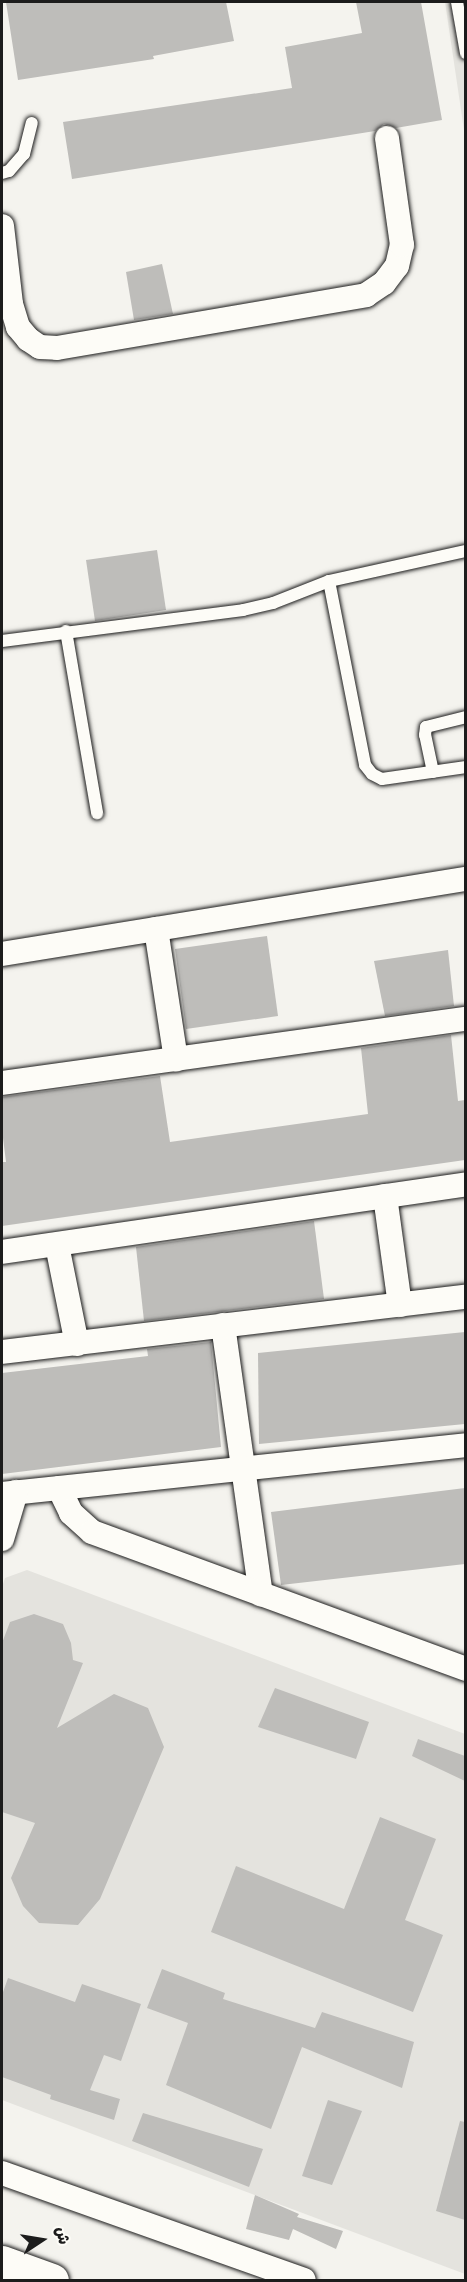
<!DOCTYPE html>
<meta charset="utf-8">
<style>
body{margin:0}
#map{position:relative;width:467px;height:2282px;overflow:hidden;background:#f4f3ee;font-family:"Gochi Hand","Playpen Sans Arabic",sans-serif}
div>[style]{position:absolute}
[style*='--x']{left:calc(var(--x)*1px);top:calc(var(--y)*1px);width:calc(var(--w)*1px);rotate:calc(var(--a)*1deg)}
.built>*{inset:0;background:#e4e3de}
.building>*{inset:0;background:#bebdba}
.roads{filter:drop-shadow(0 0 2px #1c1c1c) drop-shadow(0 0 2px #1c1c1c)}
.lane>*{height:12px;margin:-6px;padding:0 6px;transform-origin:6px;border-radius:6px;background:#fdfcf7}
.street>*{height:24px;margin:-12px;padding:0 12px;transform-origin:12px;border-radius:12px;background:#fdfcf7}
.highway>*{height:33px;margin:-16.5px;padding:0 16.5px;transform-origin:16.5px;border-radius:16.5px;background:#fdfcf7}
span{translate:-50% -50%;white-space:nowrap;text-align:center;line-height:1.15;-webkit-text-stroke:6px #fdfcf7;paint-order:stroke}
.frame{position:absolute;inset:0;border:3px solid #1c1c1c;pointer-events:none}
.north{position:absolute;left:12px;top:2210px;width:60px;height:60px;-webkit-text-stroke:4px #fdfcf7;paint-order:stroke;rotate:78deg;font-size:16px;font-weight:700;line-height:24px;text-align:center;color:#1c1c1c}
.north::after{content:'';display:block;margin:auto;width:21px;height:27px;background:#1c1c1c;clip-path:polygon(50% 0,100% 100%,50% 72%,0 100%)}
</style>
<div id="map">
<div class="built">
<i style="clip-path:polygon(445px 2px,465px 2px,465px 137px)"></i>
<i style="clip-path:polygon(27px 1570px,465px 1734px,465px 2274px,2px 2100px,2px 1587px,5px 1578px)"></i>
</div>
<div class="building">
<i style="clip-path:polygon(6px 2px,226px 2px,234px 41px,153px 56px,154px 59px,18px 80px)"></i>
<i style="clip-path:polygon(356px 2px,421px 2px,442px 120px,396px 128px,384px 124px,375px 131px,72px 179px,63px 122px,292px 88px,285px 47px,362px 33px)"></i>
<i style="clip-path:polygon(162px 264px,173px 314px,134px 320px,126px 272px)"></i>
<i style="clip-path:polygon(157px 550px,166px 610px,95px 621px,86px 560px)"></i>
<i style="clip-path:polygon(267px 936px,278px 1016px,186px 1029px,175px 949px)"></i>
<i style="clip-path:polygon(448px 950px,454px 1006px,385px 1016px,374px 961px)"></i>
<i style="clip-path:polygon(451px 1035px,458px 1101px,465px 1100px,465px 1160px,2px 1226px,2px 1162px,6px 1162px,2px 1130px,2px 1097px,160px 1076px,170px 1142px,368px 1114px,361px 1048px)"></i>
<i style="clip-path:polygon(314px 1221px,324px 1299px,144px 1321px,136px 1247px)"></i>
<i style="clip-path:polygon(465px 1332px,465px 1424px,259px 1444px,258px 1353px)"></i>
<i style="clip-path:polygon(211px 1342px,221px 1447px,2px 1474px,2px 1373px,148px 1356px,147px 1349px)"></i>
<i style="clip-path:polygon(465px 1488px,465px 1564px,281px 1585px,271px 1512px)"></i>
<i style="clip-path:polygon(34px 1614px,63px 1624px,71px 1643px,73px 1660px,83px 1663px,57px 1728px,114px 1694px,148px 1708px,164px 1747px,100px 1899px,78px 1925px,39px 1923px,23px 1906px,11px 1878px,35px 1823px,2px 1812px,2px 1643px,10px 1622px)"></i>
<i style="clip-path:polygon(275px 1688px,369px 1722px,356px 1759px,258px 1727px)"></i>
<i style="clip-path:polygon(418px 1739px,465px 1756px,465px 1781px,412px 1756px)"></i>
<i style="clip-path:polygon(380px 1817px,436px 1839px,405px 1920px,443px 1935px,413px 2012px,211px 1932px,236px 1866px,344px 1909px)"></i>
<i style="clip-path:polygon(162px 1969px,225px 1993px,223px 1999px,315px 2028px,322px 2012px,414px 2042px,402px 2088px,302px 2047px,271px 2129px,166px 2085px,188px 2023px,147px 2008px)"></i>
<i style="clip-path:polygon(8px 1978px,75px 2002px,82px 1984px,141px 2004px,121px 2061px,104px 2055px,90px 2090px,120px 2099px,114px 2120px,50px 2099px,51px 2095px,2px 2077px,2px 1995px)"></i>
<i style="clip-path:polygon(328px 2100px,362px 2111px,332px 2185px,302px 2176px)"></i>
<i style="clip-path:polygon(143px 2113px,263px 2149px,249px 2187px,132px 2141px)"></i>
<i style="clip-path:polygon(460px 2121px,465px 2122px,465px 2220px,436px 2211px)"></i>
<i style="clip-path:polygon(255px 2195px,299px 2214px,297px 2217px,343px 2231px,336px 2249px,293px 2229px,289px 2240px,246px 2229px)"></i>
</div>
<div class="roads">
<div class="lane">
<i style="--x:457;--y:2;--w:52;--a:80"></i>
<i style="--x:2;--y:173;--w:7;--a:-16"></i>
<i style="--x:9;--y:171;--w:23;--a:-49"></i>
<i style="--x:24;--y:154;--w:32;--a:-76"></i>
<i style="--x:329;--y:581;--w:187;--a:78.9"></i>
<i style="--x:365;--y:765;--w:11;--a:52"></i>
<i style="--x:372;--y:774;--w:11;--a:27"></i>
<i style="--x:382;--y:779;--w:85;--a:-8.1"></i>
<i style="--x:66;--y:631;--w:185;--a:80.3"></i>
<i style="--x:2;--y:641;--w:243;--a:-7.3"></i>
<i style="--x:243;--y:610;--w:31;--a:-13"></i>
<i style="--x:273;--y:603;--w:60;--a:-21.4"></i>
<i style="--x:329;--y:581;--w:140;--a:-12.4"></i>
<i style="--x:433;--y:772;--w:38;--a:-102"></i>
<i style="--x:425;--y:735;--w:8;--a:-83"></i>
<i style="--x:426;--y:727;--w:41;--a:-14"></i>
</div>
<div class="street">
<i style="--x:2;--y:226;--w:79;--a:83.4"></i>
<i style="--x:11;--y:304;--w:24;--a:73"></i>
<i style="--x:18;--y:327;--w:16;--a:50"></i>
<i style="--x:28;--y:339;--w:14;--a:34"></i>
<i style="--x:40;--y:347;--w:17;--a:3"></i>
<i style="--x:57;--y:348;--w:314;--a:-9.7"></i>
<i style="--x:366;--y:295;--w:22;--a:-34"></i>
<i style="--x:384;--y:283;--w:21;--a:-53"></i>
<i style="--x:397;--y:266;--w:22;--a:-77"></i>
<i style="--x:402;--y:245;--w:108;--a:-98"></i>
<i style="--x:156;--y:929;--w:132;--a:81.3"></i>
<i style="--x:2;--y:954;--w:470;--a:-9.2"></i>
<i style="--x:2;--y:1083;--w:468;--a:-7.9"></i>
<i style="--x:385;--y:1196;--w:110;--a:82.2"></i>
<i style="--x:57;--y:1245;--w:101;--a:78.6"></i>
<i style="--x:2;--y:1252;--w:469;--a:-8.3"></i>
<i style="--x:223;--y:1325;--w:272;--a:82"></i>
<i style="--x:2;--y:1352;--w:467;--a:-6.8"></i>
<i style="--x:59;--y:1488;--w:28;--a:64"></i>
<i style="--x:71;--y:1513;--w:28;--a:42"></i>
<i style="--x:92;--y:1532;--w:398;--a:20.1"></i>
<i style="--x:2;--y:1494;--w:467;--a:-6"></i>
<i style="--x:2;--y:1539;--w:49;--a:-73.4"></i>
<i style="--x:2;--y:2173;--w:320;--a:19.5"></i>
</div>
<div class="highway">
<i style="--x:2;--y:2262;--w:53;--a:19.8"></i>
</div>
</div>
<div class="frame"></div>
<div class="north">ش</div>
</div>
